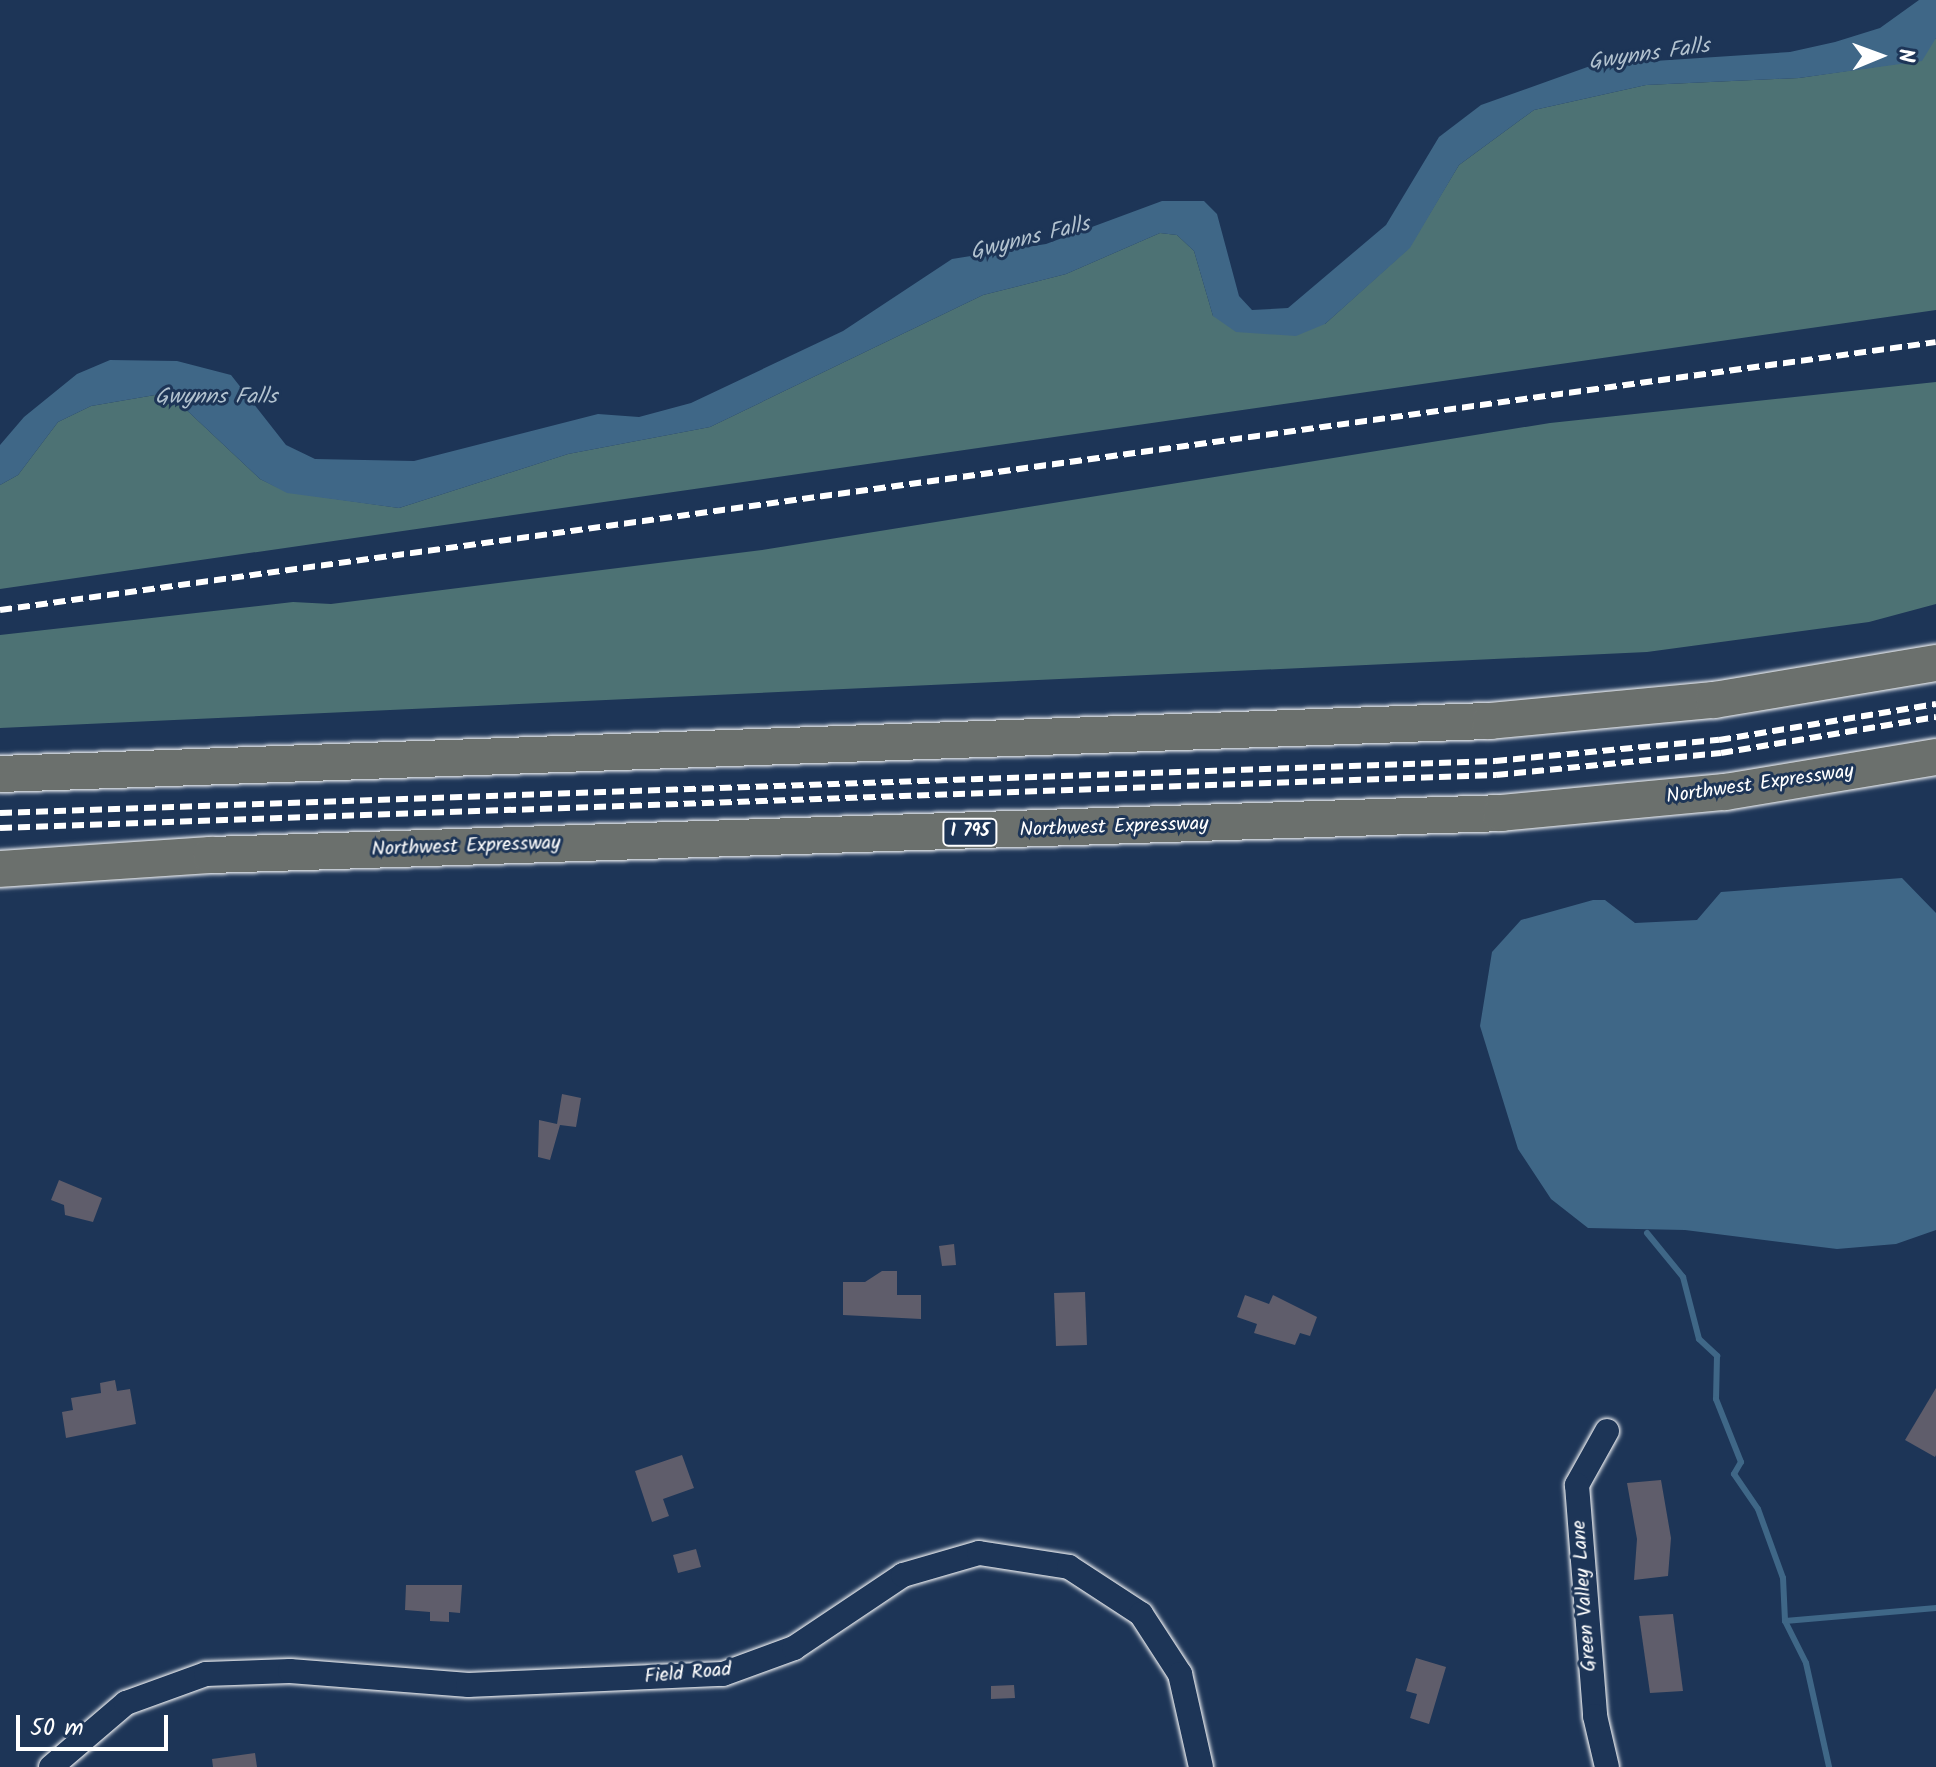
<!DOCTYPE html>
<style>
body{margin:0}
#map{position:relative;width:1936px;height:1767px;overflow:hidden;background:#1d3557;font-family:Kalam,sans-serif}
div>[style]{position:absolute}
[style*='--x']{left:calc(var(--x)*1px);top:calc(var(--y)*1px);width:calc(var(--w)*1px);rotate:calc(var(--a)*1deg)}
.green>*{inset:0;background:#4d7274}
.water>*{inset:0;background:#3f6787}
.stream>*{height:6px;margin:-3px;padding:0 3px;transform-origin:3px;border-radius:3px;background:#3f6787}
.building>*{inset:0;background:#5f5d6b}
.roads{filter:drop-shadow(0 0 2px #fff) drop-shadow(0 0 2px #fff)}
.minor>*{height:24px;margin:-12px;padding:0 12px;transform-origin:12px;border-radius:12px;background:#1d3557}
.highway>*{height:36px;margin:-18px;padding:0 18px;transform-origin:18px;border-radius:18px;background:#6b706d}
.rail>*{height:6px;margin-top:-3px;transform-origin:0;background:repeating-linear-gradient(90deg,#fff 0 12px,transparent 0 18px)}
span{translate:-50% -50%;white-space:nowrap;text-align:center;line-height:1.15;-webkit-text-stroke:6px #1d3557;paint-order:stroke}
.shield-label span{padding:2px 6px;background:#1d3557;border:2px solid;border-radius:6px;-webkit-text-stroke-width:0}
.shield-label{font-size:18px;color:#fff;font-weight:700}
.street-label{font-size:20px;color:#fff}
.water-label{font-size:22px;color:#b2c2cf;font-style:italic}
.north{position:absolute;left:1840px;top:16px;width:80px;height:80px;-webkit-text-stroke:6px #1d3557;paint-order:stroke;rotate:89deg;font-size:22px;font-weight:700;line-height:32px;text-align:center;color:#fff}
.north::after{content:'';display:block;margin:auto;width:28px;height:36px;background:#fff;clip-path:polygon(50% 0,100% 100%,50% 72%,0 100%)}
.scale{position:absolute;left:16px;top:1715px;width:152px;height:36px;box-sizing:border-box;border:4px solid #fff;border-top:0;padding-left:10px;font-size:24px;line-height:28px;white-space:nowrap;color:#fff;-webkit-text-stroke:6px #1d3557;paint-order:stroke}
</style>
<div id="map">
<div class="green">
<i style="clip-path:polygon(1936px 38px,1936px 310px,0 589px,0 485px,18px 475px,58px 422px,91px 406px,155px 395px,177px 401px,260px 479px,287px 492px,399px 508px,568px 454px,710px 427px,983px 295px,1066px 274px,1160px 233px,1177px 235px,1194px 251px,1213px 316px,1325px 324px,1409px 248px,1459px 165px,1534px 110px,1646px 85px,1799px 78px,1902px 63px)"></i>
<i style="clip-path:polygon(1936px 382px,1936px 604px,1869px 622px,1647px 652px,0 728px,0 635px,293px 602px,331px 604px,762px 550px,1550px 423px)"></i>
</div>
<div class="water">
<i style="clip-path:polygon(1919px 0,1936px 0,1936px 38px,1922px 61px,1799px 78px,1646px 85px,1534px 110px,1459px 165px,1410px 248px,1325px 324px,1296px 336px,1236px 332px,1213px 316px,1194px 251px,1177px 235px,1160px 233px,1066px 274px,983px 295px,710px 427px,568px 454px,399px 508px,287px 493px,260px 479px,177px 401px,155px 395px,91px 406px,58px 422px,18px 475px,0 485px,0 445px,24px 417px,77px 374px,110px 360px,177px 361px,231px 375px,286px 445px,315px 459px,414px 461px,598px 414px,639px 417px,691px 403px,843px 331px,952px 259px,1046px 244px,1162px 201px,1204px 201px,1217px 214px,1239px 296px,1252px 310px,1288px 308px,1386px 225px,1439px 137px,1481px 105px,1593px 65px,1790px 52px,1835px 42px,1880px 28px)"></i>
<i style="clip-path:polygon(1902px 878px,1936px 913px,1936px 1230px,1896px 1244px,1837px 1249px,1685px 1230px,1588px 1228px,1551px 1199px,1518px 1149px,1480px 1026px,1492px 952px,1521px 920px,1593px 900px,1605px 900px,1635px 923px,1697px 920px,1721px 892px)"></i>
</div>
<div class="stream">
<i style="--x:1647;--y:1233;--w:57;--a:50.7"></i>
<i style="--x:1683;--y:1277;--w:64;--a:75.5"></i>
<i style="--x:1699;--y:1339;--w:25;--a:43"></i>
<i style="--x:1717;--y:1356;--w:43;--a:91.3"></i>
<i style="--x:1716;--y:1399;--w:68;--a:68.4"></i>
<i style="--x:1741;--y:1462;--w:14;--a:120"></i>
<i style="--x:1734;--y:1474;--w:42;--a:55.6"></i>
<i style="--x:1758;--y:1509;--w:73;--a:70.1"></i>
<i style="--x:1783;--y:1578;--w:43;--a:87.3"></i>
<i style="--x:1785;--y:1621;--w:47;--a:63.4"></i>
<i style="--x:1806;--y:1663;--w:107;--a:77.5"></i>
<i style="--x:1785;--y:1621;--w:152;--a:-4.9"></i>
</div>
<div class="building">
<i style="clip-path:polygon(562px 1094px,581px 1098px,576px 1127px,560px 1125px,550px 1160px,538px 1157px,539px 1120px,557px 1124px)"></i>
<i style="clip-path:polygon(59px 1180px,102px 1198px,93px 1222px,65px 1215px,64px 1205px,51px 1200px)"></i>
<i style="clip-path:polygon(954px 1244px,956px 1265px,942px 1266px,939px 1246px)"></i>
<i style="clip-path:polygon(882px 1271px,897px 1271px,897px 1295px,921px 1295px,921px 1319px,843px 1315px,843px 1282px,865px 1282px)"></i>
<i style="clip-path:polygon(1085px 1292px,1087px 1345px,1056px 1346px,1054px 1293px)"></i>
<i style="clip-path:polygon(1245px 1295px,1269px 1304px,1273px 1295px,1317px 1317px,1310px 1336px,1300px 1333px,1295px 1345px,1254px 1333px,1257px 1324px,1237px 1317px)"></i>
<i style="clip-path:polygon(115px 1380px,117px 1391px,130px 1389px,136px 1424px,66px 1438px,62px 1412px,73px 1410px,71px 1398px,101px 1393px,100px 1383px)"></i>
<i style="clip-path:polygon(1936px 1388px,1936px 1455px,1935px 1457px,1905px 1440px)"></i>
<i style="clip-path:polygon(682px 1455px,694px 1488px,663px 1499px,669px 1516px,652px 1522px,635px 1471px)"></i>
<i style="clip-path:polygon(1661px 1480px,1671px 1538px,1668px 1576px,1634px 1580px,1637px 1539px,1627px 1483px)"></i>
<i style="clip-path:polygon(696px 1549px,701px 1567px,678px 1573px,673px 1555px)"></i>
<i style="clip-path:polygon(406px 1585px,462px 1585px,460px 1613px,449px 1612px,449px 1622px,430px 1621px,430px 1612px,405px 1610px)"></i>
<i style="clip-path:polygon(1673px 1614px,1683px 1691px,1650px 1693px,1639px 1616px)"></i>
<i style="clip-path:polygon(1416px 1658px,1446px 1667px,1429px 1724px,1410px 1718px,1417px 1694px,1406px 1691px)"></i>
<i style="clip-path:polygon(1014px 1685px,1015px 1698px,991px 1699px,991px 1686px)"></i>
<i style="clip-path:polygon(255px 1753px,257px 1767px,213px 1767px,212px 1759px)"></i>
</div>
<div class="roads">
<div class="minor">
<i style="--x:1607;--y:1431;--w:62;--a:119.1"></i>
<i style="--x:1577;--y:1485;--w:232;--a:85.5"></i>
<i style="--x:1595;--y:1716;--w:52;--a:76.8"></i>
<i style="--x:51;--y:1767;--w:99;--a:-40.5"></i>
<i style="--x:126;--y:1703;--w:85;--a:-19.9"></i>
<i style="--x:206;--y:1674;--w:84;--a:-2"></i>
<i style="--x:290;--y:1671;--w:179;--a:4.5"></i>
<i style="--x:468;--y:1685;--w:255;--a:-2.5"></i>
<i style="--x:723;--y:1674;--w:76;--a:-20.1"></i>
<i style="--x:794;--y:1648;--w:131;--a:-33.8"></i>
<i style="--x:903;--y:1575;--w:79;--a:-16.1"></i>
<i style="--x:979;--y:1553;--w:91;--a:8.8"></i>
<i style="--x:1069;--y:1567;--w:86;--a:33.1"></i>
<i style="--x:1141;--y:1614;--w:72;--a:57"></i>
<i style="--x:1180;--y:1674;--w:95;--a:77.3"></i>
</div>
<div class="highway">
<i style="--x:0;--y:774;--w:1491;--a:-2.04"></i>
<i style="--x:1490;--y:721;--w:225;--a:-5.4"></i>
<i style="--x:1714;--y:700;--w:225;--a:-9.5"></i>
<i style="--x:0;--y:869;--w:211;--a:-3.8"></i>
<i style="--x:211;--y:855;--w:1291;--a:-1.86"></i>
<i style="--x:1501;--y:813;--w:225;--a:-5.4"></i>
<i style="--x:1725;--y:792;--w:214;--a:-9.4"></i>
</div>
</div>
<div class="rail">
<i style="--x:0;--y:610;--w:1954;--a:-7.88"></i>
<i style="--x:0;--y:813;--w:1496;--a:-1.99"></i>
<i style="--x:1495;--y:761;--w:225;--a:-5.4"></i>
<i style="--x:1719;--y:740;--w:220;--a:-9.4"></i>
<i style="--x:0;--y:828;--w:1497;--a:-2.03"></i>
<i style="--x:1496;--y:775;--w:226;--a:-5.6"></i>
<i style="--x:1721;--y:753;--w:218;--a:-9.5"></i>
</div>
<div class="shield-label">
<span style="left:970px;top:832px">I 795</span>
</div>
<div class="street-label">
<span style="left:1760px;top:785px;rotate:-8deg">Northwest Expressway</span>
<span style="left:1114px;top:828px;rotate:-2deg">Northwest Expressway</span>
<span style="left:466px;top:847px;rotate:-2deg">Northwest Expressway</span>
<span style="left:1585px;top:1596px;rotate:-94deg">Green Valley Lane</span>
<span style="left:688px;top:1674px;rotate:-5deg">Field Road</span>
</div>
<div class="water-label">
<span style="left:1649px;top:55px;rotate:-8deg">Gwynns Falls</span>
<span style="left:1030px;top:239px;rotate:-14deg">Gwynns Falls</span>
<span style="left:216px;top:398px">Gwynns Falls</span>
</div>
<div class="north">N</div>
<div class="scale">50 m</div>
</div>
